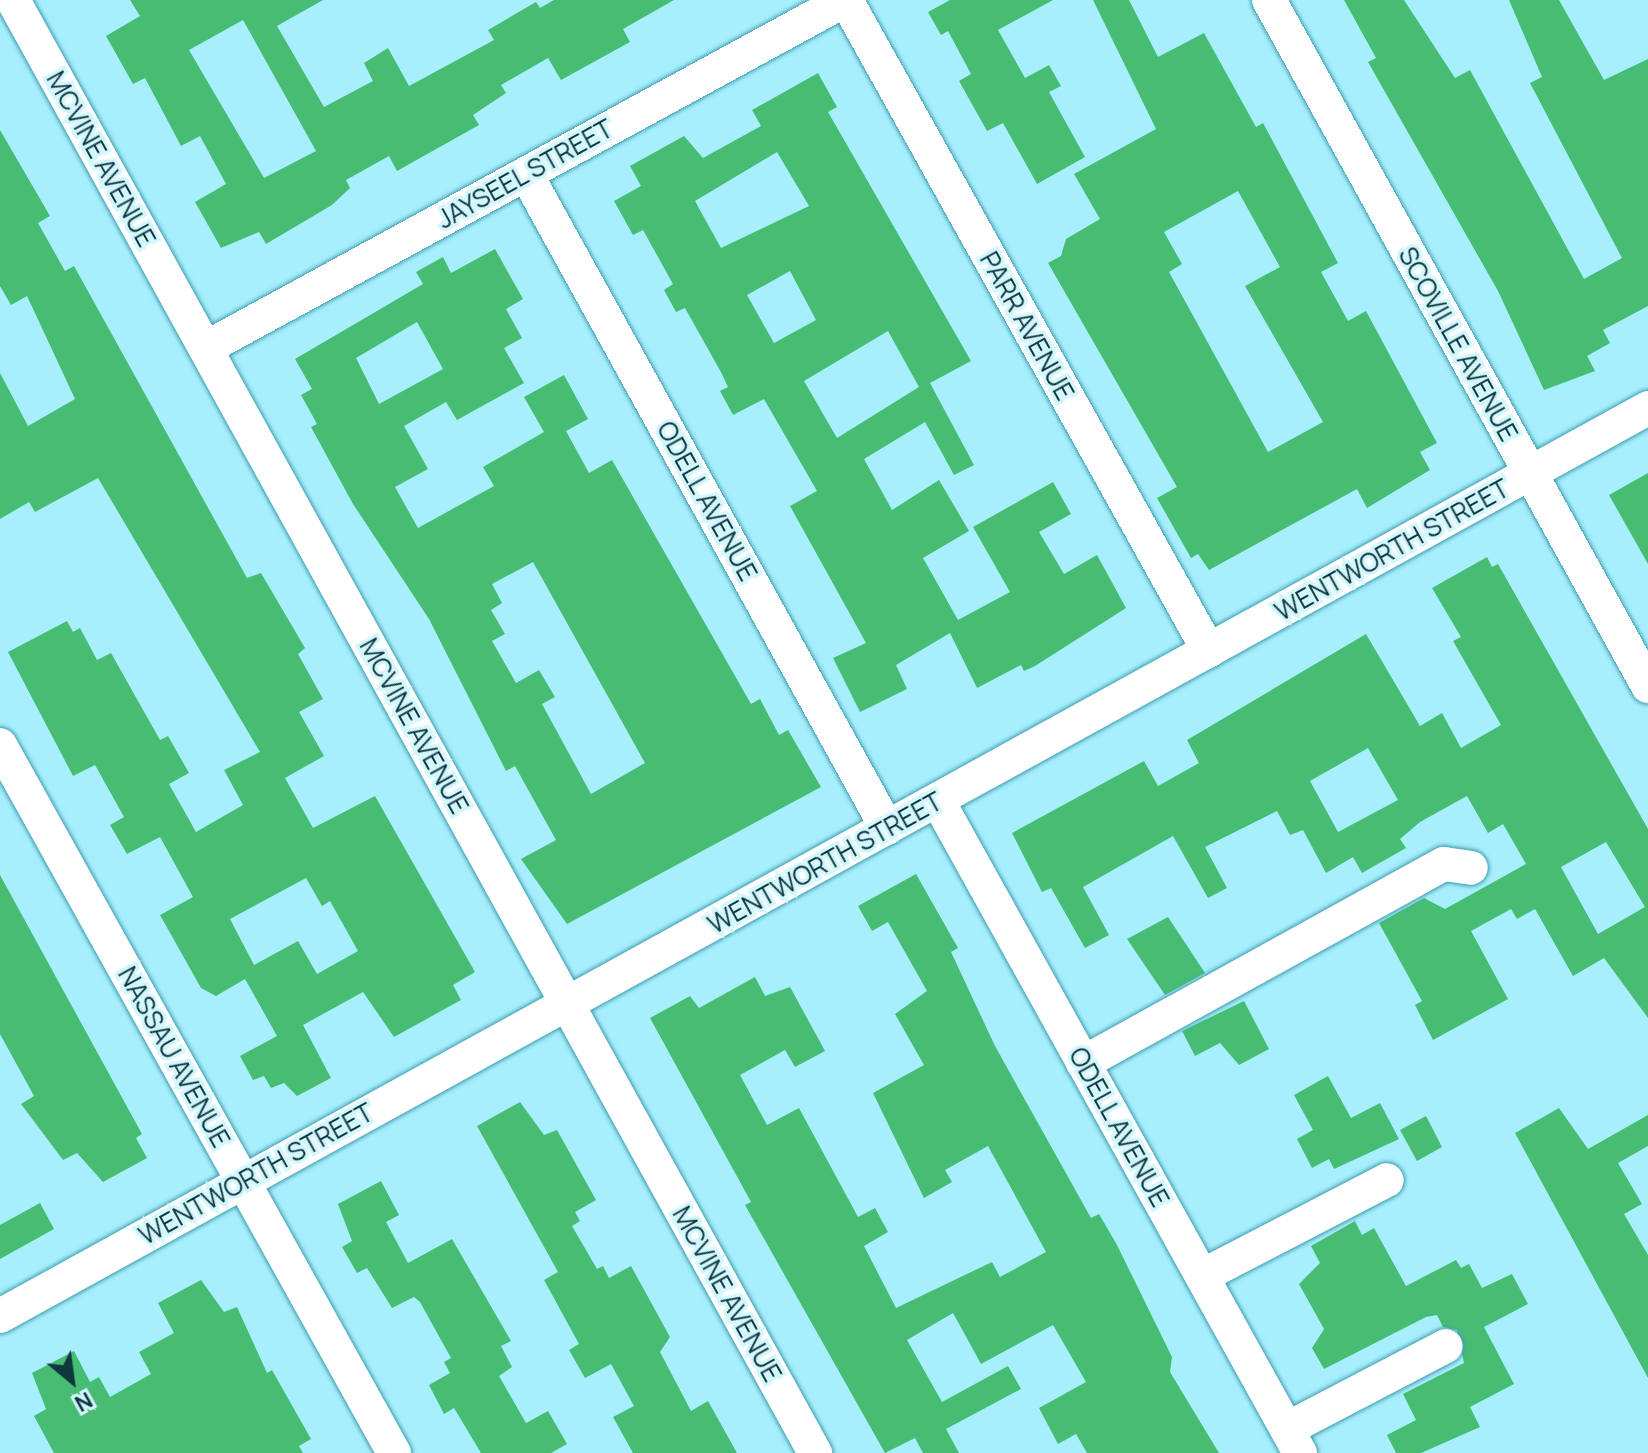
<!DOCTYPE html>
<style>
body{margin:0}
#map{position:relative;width:1648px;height:1453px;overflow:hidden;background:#a8effe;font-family:Manrope,sans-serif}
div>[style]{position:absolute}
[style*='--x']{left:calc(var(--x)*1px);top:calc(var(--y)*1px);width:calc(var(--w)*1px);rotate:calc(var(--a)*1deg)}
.building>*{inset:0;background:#47bc73}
.roads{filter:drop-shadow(0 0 2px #3d9cae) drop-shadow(0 0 2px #3d9cae)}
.minor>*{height:34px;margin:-17px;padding:0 17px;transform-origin:17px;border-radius:17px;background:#fff}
span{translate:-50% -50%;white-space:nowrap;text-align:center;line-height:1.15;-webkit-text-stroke:7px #d4f6fd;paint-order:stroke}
.street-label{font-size:26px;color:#0f373f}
.north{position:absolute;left:32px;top:1341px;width:80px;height:80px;-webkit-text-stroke:6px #d4f6fd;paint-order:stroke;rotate:151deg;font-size:22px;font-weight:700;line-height:32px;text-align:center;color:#0f373f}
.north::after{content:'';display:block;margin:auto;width:28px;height:36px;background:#0f373f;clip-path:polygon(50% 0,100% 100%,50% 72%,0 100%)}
</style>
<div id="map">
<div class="building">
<i style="clip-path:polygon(evenodd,130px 0,323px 0,277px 26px,324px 107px,373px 81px,364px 63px,388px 48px,409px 86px,494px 40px,488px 30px,536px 2px,540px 8px,554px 0,674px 0,623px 29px,630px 42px,561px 80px,548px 58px,501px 85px,506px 93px,473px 115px,479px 125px,397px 171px,389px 156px,346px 180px,350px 188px,332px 205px,266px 244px,259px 232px,221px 248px,195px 202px,226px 184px,200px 136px,181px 146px,145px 78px,133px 84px,106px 36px,140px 16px,130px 0,243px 20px,316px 151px,264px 178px,189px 50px,243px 20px)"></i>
<i style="clip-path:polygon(950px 0,1053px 0,998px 30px,1025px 78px,1049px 65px,1061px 86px,1049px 92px,1085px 157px,1037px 184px,1003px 123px,987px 131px,959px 81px,971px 74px,948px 31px,941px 35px,928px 12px)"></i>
<i style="clip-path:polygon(evenodd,1093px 0,1129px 0,1158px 57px,1204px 33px,1256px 127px,1263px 123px,1338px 263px,1321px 272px,1348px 321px,1366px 311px,1437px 443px,1420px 452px,1430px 470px,1367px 508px,1357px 489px,1209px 570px,1198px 554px,1191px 558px,1157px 498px,1177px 487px,1048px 263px,1061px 256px,1066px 239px,1100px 219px,1074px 174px,1156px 129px,1093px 0,1238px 191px,1280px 267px,1245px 286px,1323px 422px,1268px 452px,1169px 272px,1182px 264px,1164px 232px,1238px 191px)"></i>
<i style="clip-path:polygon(1344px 0,1404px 0,1455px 78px,1470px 70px,1584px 279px,1622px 258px,1530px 83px,1542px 77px,1509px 0,1559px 0,1604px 80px,1648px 59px,1648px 306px,1603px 330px,1610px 343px,1587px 356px,1595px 371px,1544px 390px,1498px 291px,1368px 62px,1376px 58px)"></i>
<i style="clip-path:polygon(evenodd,818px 73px,837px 107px,828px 112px,971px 361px,930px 383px,974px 465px,954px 475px,925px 422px,864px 459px,892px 510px,939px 480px,969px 531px,923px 558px,958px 620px,1010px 592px,973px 527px,1053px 482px,1071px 514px,1039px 532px,1064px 574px,1097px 555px,1126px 608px,1035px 666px,1024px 671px,1021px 665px,977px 688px,950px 633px,896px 665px,907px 689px,860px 712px,833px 658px,866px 643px,790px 506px,817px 491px,764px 399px,733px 415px,720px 391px,728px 387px,722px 374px,685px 308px,676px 312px,664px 290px,673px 284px,643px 230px,633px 235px,614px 201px,641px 186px,630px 166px,684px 136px,703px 158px,761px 126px,752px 110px,818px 73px,777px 152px,809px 206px,721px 248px,695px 201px,777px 152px,818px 73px,790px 271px,816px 320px,774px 343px,747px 295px,790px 271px,818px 73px,888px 331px,919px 387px,837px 438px,804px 381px,888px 331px)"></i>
<i style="clip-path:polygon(evenodd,0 130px,50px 216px,38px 223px,65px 271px,74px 266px,247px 578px,261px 573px,305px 648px,298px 654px,323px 699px,299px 712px,324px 756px,285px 778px,313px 828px,375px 796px,475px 972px,453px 985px,461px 1000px,394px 1037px,363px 992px,303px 1025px,331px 1078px,297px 1096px,284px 1083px,271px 1088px,264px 1076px,253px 1080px,240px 1056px,277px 1036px,245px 979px,216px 996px,201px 988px,160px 915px,193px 897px,160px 837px,127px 854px,110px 825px,124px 817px,95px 765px,73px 776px,8px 652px,67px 621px,73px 632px,80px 628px,97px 660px,111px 653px,160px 740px,168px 736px,189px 773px,169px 784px,196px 832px,243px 805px,224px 770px,260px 752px,98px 478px,35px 512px,29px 502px,0 519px,0 373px,28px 426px,75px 399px,27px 296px,11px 305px,0 286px,0 130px,306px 878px,322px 906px,330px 901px,358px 951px,317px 974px,298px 941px,254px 965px,230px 919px,306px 878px)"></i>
<i style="clip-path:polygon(evenodd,495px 249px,523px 299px,506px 309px,522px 338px,504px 348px,524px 383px,457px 420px,446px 402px,404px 426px,428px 469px,395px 487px,418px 528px,494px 486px,483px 467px,544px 432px,524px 397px,564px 375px,588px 419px,566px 431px,589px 473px,612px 460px,751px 704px,760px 699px,779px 735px,788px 730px,821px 787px,567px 924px,521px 859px,556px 840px,515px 766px,506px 771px,429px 619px,353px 504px,311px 427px,317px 424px,301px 395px,312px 389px,295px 359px,423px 284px,416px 272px,443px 257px,451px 273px,495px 249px,417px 322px,443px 369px,379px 404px,356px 358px,417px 322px,495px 249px,533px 562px,645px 763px,591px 794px,542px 704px,555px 697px,539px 670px,516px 683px,492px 641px,505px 634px,491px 610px,502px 603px,492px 584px,533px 562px)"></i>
<i style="clip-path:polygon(1648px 473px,1648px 564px,1609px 495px)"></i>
<i style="clip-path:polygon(evenodd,1487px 557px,1492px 567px,1498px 564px,1648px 829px,1648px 1018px,1604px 958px,1573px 976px,1535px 909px,1517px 919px,1511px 909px,1471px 931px,1508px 999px,1433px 1040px,1415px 1005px,1422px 1001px,1379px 923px,1424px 898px,1445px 909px,1526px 864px,1503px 824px,1488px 833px,1467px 796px,1420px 822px,1400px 839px,1406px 848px,1362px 873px,1353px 857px,1326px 873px,1303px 830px,1290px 835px,1277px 811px,1205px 847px,1227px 888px,1208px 898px,1173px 836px,1083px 887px,1109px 935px,1085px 948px,1051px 888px,1042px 892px,1012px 833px,1144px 761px,1158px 786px,1199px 763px,1187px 740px,1366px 634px,1420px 726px,1442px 713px,1461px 748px,1501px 725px,1453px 641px,1461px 637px,1432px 588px,1487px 557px,1368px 748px,1398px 800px,1338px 832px,1310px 781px,1368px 748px,1487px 557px,1606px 842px,1645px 907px,1598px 934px,1561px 867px,1606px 842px)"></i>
<i style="clip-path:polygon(916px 874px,958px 948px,951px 952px,995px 1046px,1091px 1218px,1099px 1214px,1117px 1245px,1172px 1357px,1170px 1372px,1219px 1453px,1087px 1453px,1076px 1434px,1058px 1444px,1039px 1408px,1086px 1382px,1053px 1325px,981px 1364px,953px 1313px,907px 1340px,942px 1402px,1008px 1366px,1021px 1389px,946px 1429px,959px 1453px,923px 1453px,915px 1438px,885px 1453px,745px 1205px,751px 1202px,650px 1018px,690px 996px,699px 1008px,755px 977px,765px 996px,790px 987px,825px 1051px,795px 1067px,785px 1050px,740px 1075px,767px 1125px,799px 1108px,858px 1217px,875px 1208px,888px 1232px,864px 1246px,896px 1308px,992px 1262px,1000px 1277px,1046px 1252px,988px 1146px,945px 1170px,952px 1182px,924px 1198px,873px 1093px,924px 1065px,895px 1014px,927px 991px,888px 922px,872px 931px,858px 906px)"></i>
<i style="clip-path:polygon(0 875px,142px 1134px,136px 1138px,147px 1158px,103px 1182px,77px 1153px,63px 1160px,21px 1104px,34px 1096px,0 1034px)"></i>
<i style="clip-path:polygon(1168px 917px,1205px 973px,1165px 995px,1127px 939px)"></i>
<i style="clip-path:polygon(1244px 1001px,1269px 1049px,1239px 1065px,1220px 1043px,1195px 1056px,1182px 1031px)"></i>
<i style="clip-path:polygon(1328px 1076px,1351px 1118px,1380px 1103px,1399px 1139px,1334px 1169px,1329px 1159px,1312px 1168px,1297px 1139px,1313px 1130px,1294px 1095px)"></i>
<i style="clip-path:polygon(520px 1102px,544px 1135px,557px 1130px,596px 1200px,575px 1212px,580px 1221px,572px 1226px,597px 1269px,603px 1266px,609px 1278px,631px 1266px,670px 1337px,660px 1352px,691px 1411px,708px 1401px,737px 1453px,633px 1453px,613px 1417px,634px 1406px,611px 1364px,585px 1378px,569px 1350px,579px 1344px,544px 1280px,558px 1272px,477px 1126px)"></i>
<i style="clip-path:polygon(1559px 1108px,1588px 1149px,1648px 1115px,1648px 1146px,1618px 1163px,1642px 1204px,1624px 1214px,1648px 1255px,1648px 1378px,1515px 1133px)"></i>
<i style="clip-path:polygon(1426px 1116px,1442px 1147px,1417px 1161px,1400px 1130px)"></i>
<i style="clip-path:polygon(381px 1181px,399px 1215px,386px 1222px,408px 1263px,452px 1239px,511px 1341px,501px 1346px,512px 1367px,499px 1376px,526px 1423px,548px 1411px,567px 1444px,551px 1453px,481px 1453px,454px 1408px,444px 1414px,429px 1385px,450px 1373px,444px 1362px,451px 1358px,420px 1302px,414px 1297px,392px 1308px,367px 1268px,357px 1273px,342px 1247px,352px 1241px,338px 1204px)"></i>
<i style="clip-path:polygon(40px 1203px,54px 1229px,0 1259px,0 1225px)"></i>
<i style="clip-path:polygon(1355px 1221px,1362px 1235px,1374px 1228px,1406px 1286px,1456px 1260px,1461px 1268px,1469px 1264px,1482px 1288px,1512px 1274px,1528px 1304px,1484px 1327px,1514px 1384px,1470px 1407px,1480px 1427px,1421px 1453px,1396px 1453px,1387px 1435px,1416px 1420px,1403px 1394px,1464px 1363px,1457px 1330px,1443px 1327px,1437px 1315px,1426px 1317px,1324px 1369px,1312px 1348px,1324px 1329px,1299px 1284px,1320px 1263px,1311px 1246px)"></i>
<i style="clip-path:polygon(201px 1280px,224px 1312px,237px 1307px,267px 1373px,272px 1370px,311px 1439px,299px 1446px,303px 1453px,54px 1453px,34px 1416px,46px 1409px,32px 1373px,74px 1351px,90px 1382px,99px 1377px,110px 1397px,151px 1374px,139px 1352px,174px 1333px,158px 1303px)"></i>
</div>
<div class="roads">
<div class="minor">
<i style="--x:13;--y:0;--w:1660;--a:61.1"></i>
<i style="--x:846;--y:0;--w:745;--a:60.86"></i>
<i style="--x:1269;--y:0;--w:784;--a:61.08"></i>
<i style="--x:526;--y:174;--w:747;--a:61.1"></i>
<i style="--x:206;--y:348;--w:728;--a:-28.57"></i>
<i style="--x:0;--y:745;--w:810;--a:60.9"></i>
<i style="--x:938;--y:801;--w:746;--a:60.96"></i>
<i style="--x:1083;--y:1063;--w:412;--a:-28.9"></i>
<i style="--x:1444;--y:864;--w:27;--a:8"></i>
<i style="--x:1202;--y:1276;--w:208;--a:-27.4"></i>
<i style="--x:0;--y:1316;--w:1882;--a:-28.85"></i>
<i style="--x:1287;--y:1429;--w:179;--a:-27.6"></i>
</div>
</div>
<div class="street-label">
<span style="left:101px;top:159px;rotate:61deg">MCVINE AVENUE</span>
<span style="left:525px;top:174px;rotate:-29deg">JAYSEEL STREET</span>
<span style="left:1027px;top:326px;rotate:61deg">PARR AVENUE</span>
<span style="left:1458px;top:344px;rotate:61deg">SCOVILLE AVENUE</span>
<span style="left:707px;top:501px;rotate:61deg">ODELL AVENUE</span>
<span style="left:1392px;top:550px;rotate:-29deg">WENTWORTH STREET</span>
<span style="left:414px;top:726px;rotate:61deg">MCVINE AVENUE</span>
<span style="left:825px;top:863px;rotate:-29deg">WENTWORTH STREET</span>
<span style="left:174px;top:1057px;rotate:61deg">NASSAU AVENUE</span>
<span style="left:1119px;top:1127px;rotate:61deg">ODELL AVENUE</span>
<span style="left:256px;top:1174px;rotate:-29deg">WENTWORTH STREET</span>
<span style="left:727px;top:1294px;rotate:61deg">MCVINE AVENUE</span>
</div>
<div class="north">N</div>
</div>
